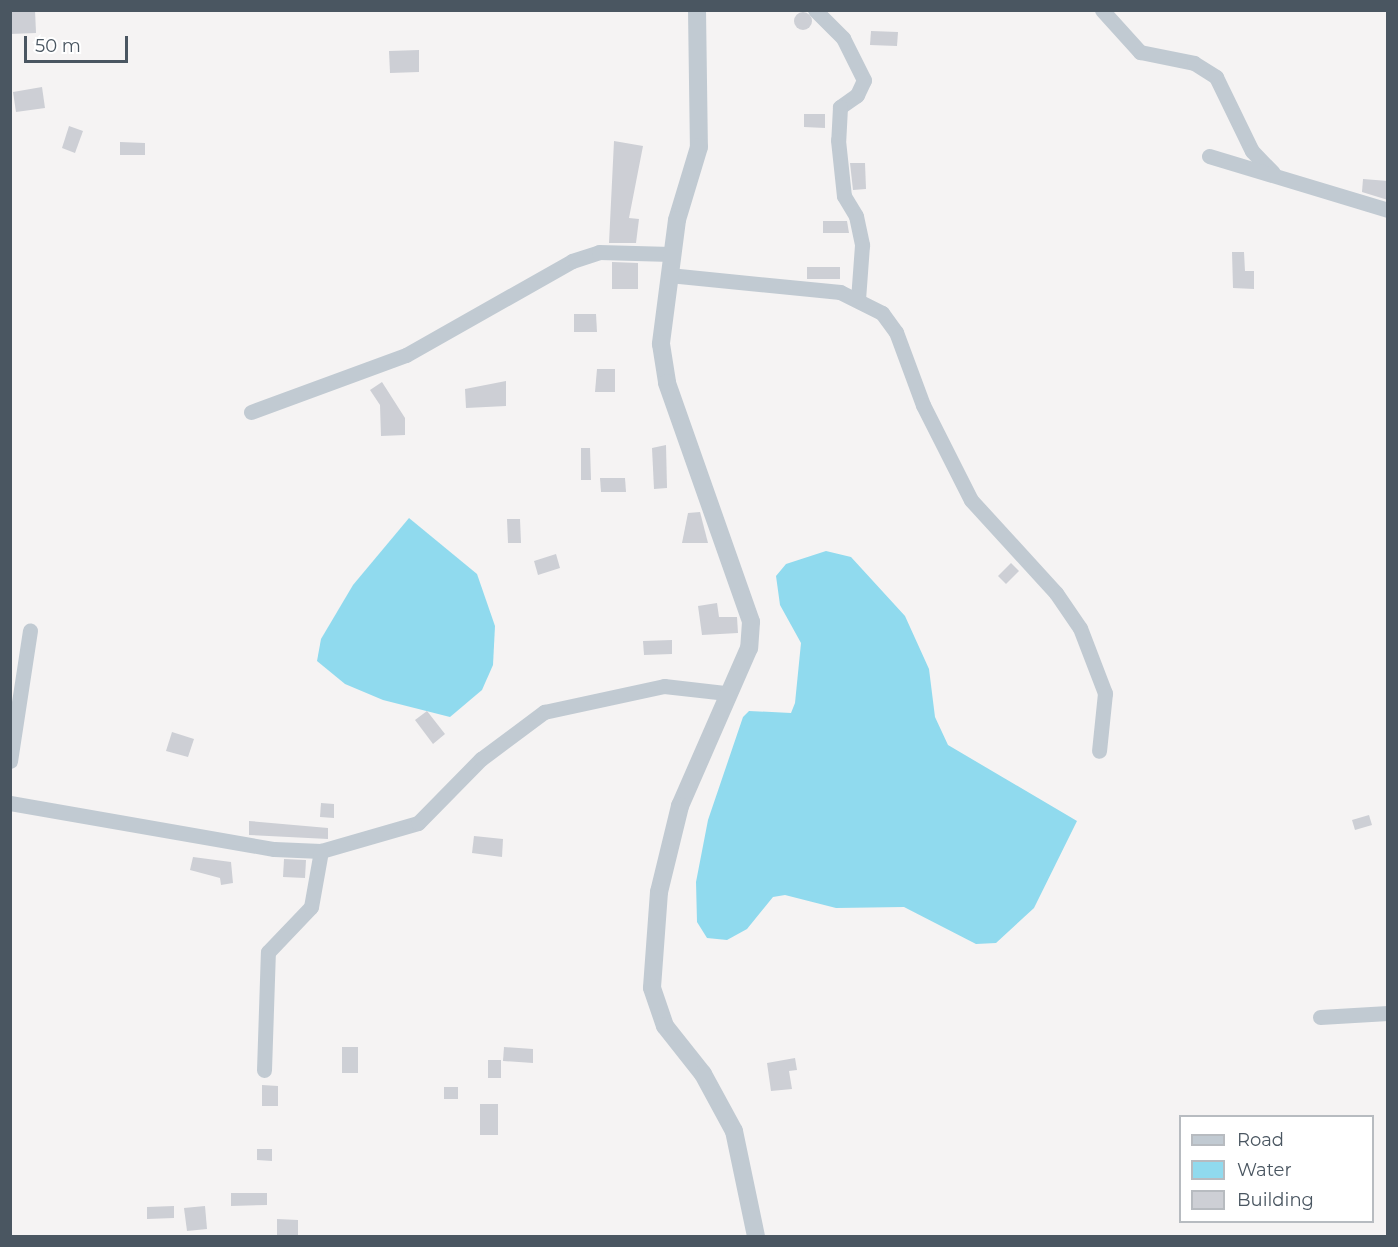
<!DOCTYPE html>
<style>
body{margin:0}
#map{position:relative;width:1398px;height:1247px;overflow:hidden;background:#f5f3f3;font-family:Montserrat,sans-serif}
div>[style]{position:absolute}
[style*='--x']{left:calc(var(--x)*1px);top:calc(var(--y)*1px);width:calc(var(--w)*1px);rotate:calc(var(--a)*1deg)}
.water>*{inset:0;background:#90daee}
.building>*{inset:0;background:#cdcfd5}
.round{border-radius:50%}
.minor>*{height:15px;margin:-7.5px;padding:0 7.5px;transform-origin:7.5px;border-radius:7.5px;background:#c1cad2}
.tertiary>*{height:18px;margin:-9px;padding:0 9px;transform-origin:9px;border-radius:9px;background:#c1cad2}
span{translate:-50% -50%;white-space:nowrap;text-align:center;line-height:1.15;-webkit-text-stroke:6px #fff;paint-order:stroke}
.frame{position:absolute;inset:0;border:12px solid #4a5661;pointer-events:none}
.legend{position:absolute;left:1179px;top:1115px;width:195px;height:108px;box-sizing:border-box;background:#fff;border:2px solid #b7bbc0;margin:0;padding:8px 10px;list-style:none;font-size:18px;color:#4a5661}
.legend li{display:flex;align-items:center;gap:12px;height:30px}
.legend b{width:30px;border:2px solid #b7bbc0}
.scale{position:absolute;left:24px;top:36px;width:104px;height:27px;box-sizing:border-box;border:3px solid #4a5661;border-top:0;padding-left:8px;font-size:18px;line-height:21px;white-space:nowrap;color:#4a5661;-webkit-text-stroke:4px #fff;paint-order:stroke}
</style>
<div id="map">
<div class="water">
<i style="clip-path:polygon(409px 518px,477px 574px,495px 626px,493px 665px,482px 690px,450px 717px,383px 700px,345px 684px,317px 661px,321px 639px,353px 585px)"></i>
<i style="clip-path:polygon(826px 551px,851px 557px,905px 616px,929px 669px,935px 717px,948px 745px,1077px 821px,1034px 908px,996px 943px,976px 944px,904px 907px,836px 908px,785px 895px,773px 897px,747px 929px,727px 940px,707px 938px,697px 922px,696px 882px,708px 820px,743px 717px,749px 711px,791px 713px,795px 703px,801px 643px,780px 605px,776px 576px,786px 564px)"></i>
</div>
<div class="building">
<i style="clip-path:polygon(10px 10px,35px 10px,36px 33px,10px 34px)"></i>
<i class="round" style="left:794px;top:12px;width:18px;height:18px"></i>
<i style="clip-path:polygon(871px 31px,898px 32px,897px 46px,870px 45px)"></i>
<i style="clip-path:polygon(419px 50px,419px 72px,390px 73px,389px 51px)"></i>
<i style="clip-path:polygon(42px 87px,45px 108px,16px 112px,13px 92px)"></i>
<i style="clip-path:polygon(804px 114px,825px 114px,825px 128px,804px 127px)"></i>
<i style="clip-path:polygon(69px 126px,83px 131px,75px 153px,62px 148px)"></i>
<i style="clip-path:polygon(614px 141px,643px 146px,629px 218px,639px 219px,636px 243px,609px 243px)"></i>
<i style="clip-path:polygon(120px 142px,145px 143px,145px 155px,120px 155px)"></i>
<i style="clip-path:polygon(850px 163px,865px 163px,866px 189px,853px 190px)"></i>
<i style="clip-path:polygon(1363px 179px,1388px 181px,1388px 200px,1362px 192px)"></i>
<i style="clip-path:polygon(823px 221px,847px 221px,849px 233px,823px 233px)"></i>
<i style="clip-path:polygon(1232px 252px,1244px 252px,1245px 271px,1254px 271px,1254px 289px,1233px 288px)"></i>
<i style="clip-path:polygon(612px 262px,638px 263px,638px 289px,612px 289px)"></i>
<i style="clip-path:polygon(807px 267px,840px 267px,840px 279px,807px 279px)"></i>
<i style="clip-path:polygon(574px 314px,596px 314px,597px 332px,574px 332px)"></i>
<i style="clip-path:polygon(597px 369px,615px 369px,615px 392px,595px 392px)"></i>
<i style="clip-path:polygon(506px 381px,506px 406px,466px 408px,465px 389px)"></i>
<i style="clip-path:polygon(382px 382px,405px 418px,405px 435px,381px 436px,380px 405px,370px 390px)"></i>
<i style="clip-path:polygon(666px 445px,667px 488px,654px 489px,652px 448px)"></i>
<i style="clip-path:polygon(581px 448px,590px 448px,591px 480px,581px 480px)"></i>
<i style="clip-path:polygon(600px 478px,625px 478px,626px 492px,601px 492px)"></i>
<i style="clip-path:polygon(700px 512px,708px 543px,682px 543px,688px 513px)"></i>
<i style="clip-path:polygon(507px 519px,520px 519px,521px 543px,508px 543px)"></i>
<i style="clip-path:polygon(556px 554px,560px 568px,538px 575px,534px 561px)"></i>
<i style="clip-path:polygon(1011px 563px,1019px 571px,1006px 584px,998px 576px)"></i>
<i style="clip-path:polygon(717px 603px,719px 617px,737px 617px,738px 633px,702px 635px,698px 606px)"></i>
<i style="clip-path:polygon(672px 640px,672px 654px,644px 655px,643px 641px)"></i>
<i style="clip-path:polygon(427px 711px,445px 734px,433px 744px,415px 720px)"></i>
<i style="clip-path:polygon(172px 732px,194px 739px,188px 757px,166px 751px)"></i>
<i style="clip-path:polygon(321px 803px,334px 804px,334px 818px,320px 817px)"></i>
<i style="clip-path:polygon(1369px 815px,1372px 825px,1355px 830px,1352px 820px)"></i>
<i style="clip-path:polygon(249px 821px,328px 828px,328px 839px,249px 835px)"></i>
<i style="clip-path:polygon(474px 836px,503px 839px,502px 857px,472px 853px)"></i>
<i style="clip-path:polygon(193px 857px,231px 862px,233px 883px,221px 885px,220px 878px,190px 870px)"></i>
<i style="clip-path:polygon(284px 859px,306px 860px,305px 878px,283px 877px)"></i>
<i style="clip-path:polygon(342px 1047px,358px 1047px,358px 1073px,342px 1073px)"></i>
<i style="clip-path:polygon(504px 1047px,533px 1049px,533px 1063px,503px 1061px)"></i>
<i style="clip-path:polygon(795px 1058px,797px 1070px,789px 1071px,792px 1089px,771px 1091px,767px 1063px)"></i>
<i style="clip-path:polygon(488px 1060px,501px 1060px,501px 1078px,488px 1078px)"></i>
<i style="clip-path:polygon(262px 1085px,278px 1086px,278px 1106px,262px 1106px)"></i>
<i style="clip-path:polygon(444px 1087px,458px 1087px,458px 1099px,444px 1099px)"></i>
<i style="clip-path:polygon(480px 1104px,498px 1104px,498px 1135px,480px 1135px)"></i>
<i style="clip-path:polygon(257px 1149px,272px 1149px,272px 1161px,257px 1160px)"></i>
<i style="clip-path:polygon(231px 1193px,267px 1193px,267px 1205px,231px 1206px)"></i>
<i style="clip-path:polygon(174px 1206px,174px 1218px,147px 1219px,147px 1207px)"></i>
<i style="clip-path:polygon(205px 1206px,207px 1229px,187px 1231px,184px 1208px)"></i>
<i style="clip-path:polygon(277px 1219px,298px 1220px,298px 1236px,277px 1236px)"></i>
</div>
<div class="minor">
<i style="--x:815;--y:10;--w:40;--a:45"></i>
<i style="--x:843;--y:38;--w:47;--a:63.4"></i>
<i style="--x:864;--y:80;--w:17;--a:115"></i>
<i style="--x:857;--y:95;--w:21;--a:145"></i>
<i style="--x:840;--y:107;--w:33;--a:93"></i>
<i style="--x:838;--y:140;--w:56;--a:83.9"></i>
<i style="--x:844;--y:196;--w:23;--a:59"></i>
<i style="--x:856;--y:216;--w:30;--a:78"></i>
<i style="--x:862;--y:245;--w:54;--a:94.2"></i>
<i style="--x:1102;--y:10;--w:57;--a:47.9"></i>
<i style="--x:1140;--y:52;--w:55;--a:11.5"></i>
<i style="--x:1194;--y:63;--w:26;--a:32"></i>
<i style="--x:1216;--y:77;--w:82;--a:64.1"></i>
<i style="--x:1252;--y:151;--w:30;--a:46"></i>
<i style="--x:1209;--y:156;--w:187;--a:16.8"></i>
<i style="--x:669;--y:275;--w:172;--a:5.7"></i>
<i style="--x:840;--y:292;--w:47;--a:26.6"></i>
<i style="--x:882;--y:313;--w:24;--a:54"></i>
<i style="--x:896;--y:332;--w:78;--a:69.7"></i>
<i style="--x:923;--y:405;--w:106;--a:63.2"></i>
<i style="--x:971;--y:500;--w:126;--a:47.6"></i>
<i style="--x:1056;--y:593;--w:42;--a:55.6"></i>
<i style="--x:1080;--y:628;--w:70;--a:69"></i>
<i style="--x:1105;--y:693;--w:58;--a:95.9"></i>
<i style="--x:251;--y:412;--w:165;--a:-20.2"></i>
<i style="--x:406;--y:355;--w:191;--a:-29.5"></i>
<i style="--x:572;--y:261;--w:28;--a:-18"></i>
<i style="--x:599;--y:252;--w:72;--a:1.6"></i>
<i style="--x:10;--y:761;--w:132;--a:-81.3"></i>
<i style="--x:10;--y:803;--w:268;--a:9.9"></i>
<i style="--x:274;--y:849;--w:47;--a:2.4"></i>
<i style="--x:321;--y:851;--w:101;--a:-16.1"></i>
<i style="--x:418;--y:823;--w:90;--a:-45.5"></i>
<i style="--x:481;--y:759;--w:79;--a:-36.7"></i>
<i style="--x:544;--y:712;--w:123;--a:-12.2"></i>
<i style="--x:664;--y:686;--w:61;--a:6.5"></i>
<i style="--x:1320;--y:1017;--w:68;--a:-3.4"></i>
<i style="--x:264;--y:1070;--w:118;--a:-88.1"></i>
<i style="--x:268;--y:952;--w:62;--a:-46.3"></i>
<i style="--x:311;--y:907;--w:57;--a:-79.9"></i>
</div>
<div class="tertiary">
<i style="--x:697;--y:10;--w:137;--a:89.2"></i>
<i style="--x:699;--y:147;--w:76;--a:106.8"></i>
<i style="--x:677;--y:220;--w:125;--a:97.4"></i>
<i style="--x:661;--y:344;--w:39;--a:81"></i>
<i style="--x:667;--y:383;--w:253;--a:70.6"></i>
<i style="--x:751;--y:622;--w:26;--a:94"></i>
<i style="--x:749;--y:648;--w:172;--a:113.6"></i>
<i style="--x:680;--y:806;--w:89;--a:103.7"></i>
<i style="--x:659;--y:892;--w:96;--a:94.2"></i>
<i style="--x:652;--y:988;--w:40;--a:71.1"></i>
<i style="--x:665;--y:1026;--w:61;--a:51.6"></i>
<i style="--x:703;--y:1074;--w:65;--a:61.5"></i>
<i style="--x:734;--y:1131;--w:107;--a:78.2"></i>
</div>
<div class="frame"></div>
<ul class="legend">
<li><b style="height:8px;background:#c1cad2"></b>Road</li>
<li><b style="height:16px;background:#90daee"></b>Water</li>
<li><b style="height:16px;background:#cdcfd5"></b>Building</li>
</ul>
<div class="scale">50 m</div>
</div>
